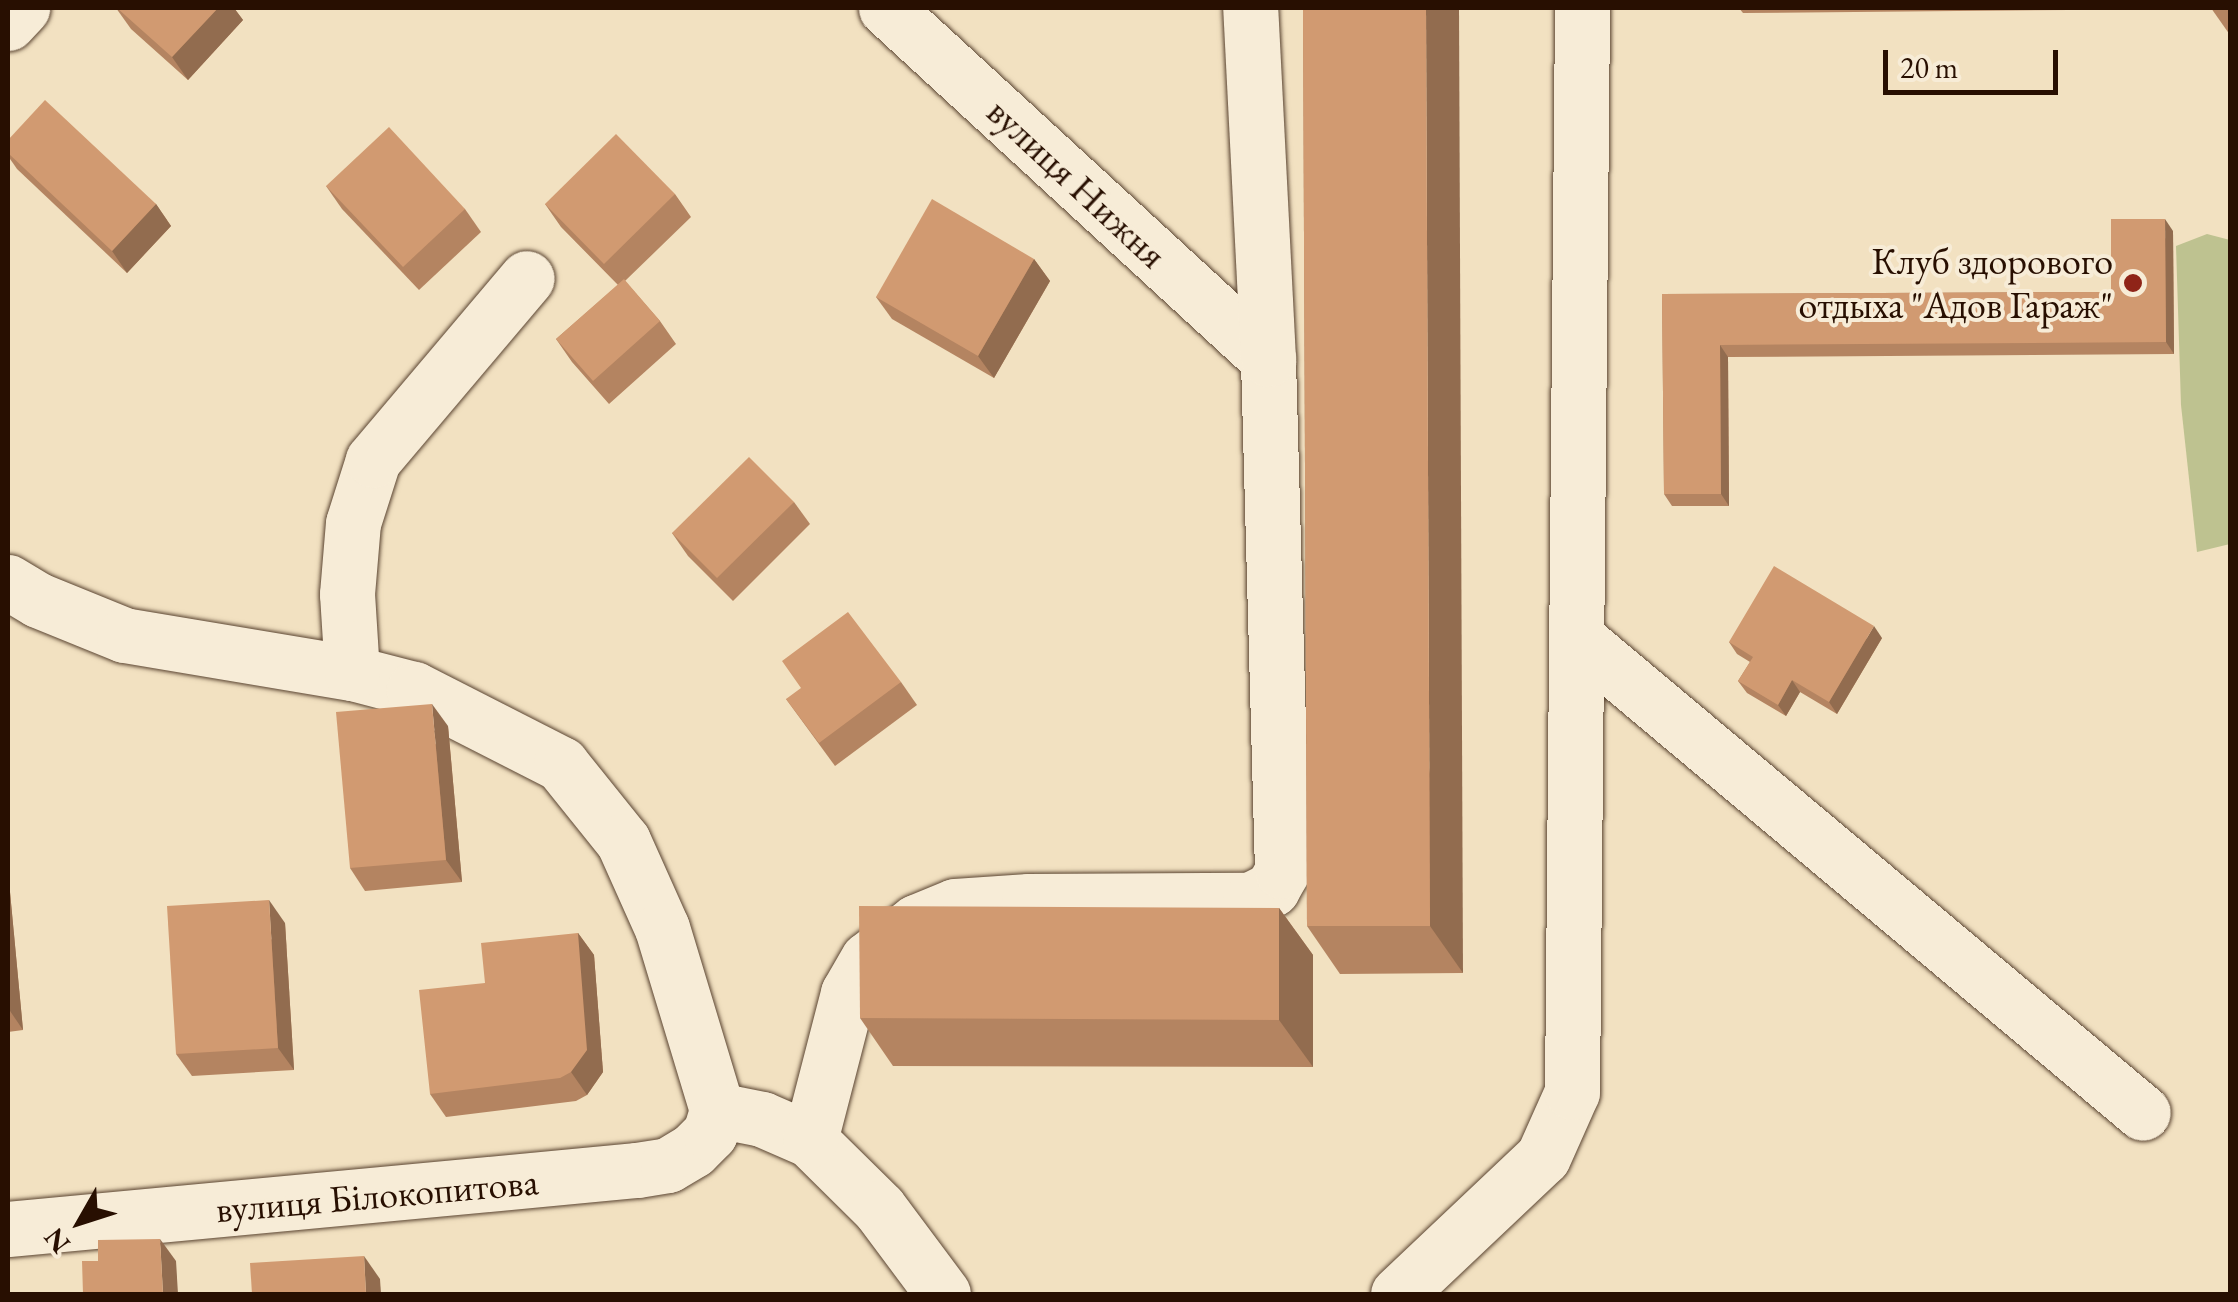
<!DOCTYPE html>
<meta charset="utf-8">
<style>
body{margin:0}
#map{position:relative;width:2238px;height:1302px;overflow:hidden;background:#f2e1c1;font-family:"EB Garamond",serif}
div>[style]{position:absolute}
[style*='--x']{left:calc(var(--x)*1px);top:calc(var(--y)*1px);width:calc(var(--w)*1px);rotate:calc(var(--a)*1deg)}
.green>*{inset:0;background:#bec290}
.roads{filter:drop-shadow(0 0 2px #5a4431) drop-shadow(0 0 2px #5a4431)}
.minor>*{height:55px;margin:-27.5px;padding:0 27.5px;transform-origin:27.5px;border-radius:27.5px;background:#f7ecd7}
.wall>*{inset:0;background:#b48461}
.shaded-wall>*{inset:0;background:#926c4f}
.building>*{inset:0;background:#d19a71}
.dots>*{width:28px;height:28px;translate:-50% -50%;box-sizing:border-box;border:5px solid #f7ecd7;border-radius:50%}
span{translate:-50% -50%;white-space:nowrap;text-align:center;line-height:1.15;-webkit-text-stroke:8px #f7ecd7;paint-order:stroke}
.street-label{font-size:38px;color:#280f01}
.poi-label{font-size:38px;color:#280f01}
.right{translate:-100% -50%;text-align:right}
.frame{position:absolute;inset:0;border:10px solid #280f01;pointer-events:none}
.north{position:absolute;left:30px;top:1172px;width:100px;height:100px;-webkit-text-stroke:8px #f7ecd7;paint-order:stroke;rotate:231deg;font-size:28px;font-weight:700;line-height:40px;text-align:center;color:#280f01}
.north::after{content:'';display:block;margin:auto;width:35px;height:45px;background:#280f01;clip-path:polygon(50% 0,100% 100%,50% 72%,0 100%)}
.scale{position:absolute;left:1883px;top:50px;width:175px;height:45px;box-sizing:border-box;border:5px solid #280f01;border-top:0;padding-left:12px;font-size:30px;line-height:35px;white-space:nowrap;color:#280f01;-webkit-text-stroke:8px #f7ecd7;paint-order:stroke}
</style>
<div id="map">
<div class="green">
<i style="clip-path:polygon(2207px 234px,2230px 240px,2230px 544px,2197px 552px,2181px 405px,2176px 246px)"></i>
</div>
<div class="roads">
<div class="minor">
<i style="--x:886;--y:8;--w:519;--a:42.58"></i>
<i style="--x:8;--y:23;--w:21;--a:-47"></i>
<i style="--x:8;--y:582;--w:35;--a:31"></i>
<i style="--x:38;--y:600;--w:93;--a:22.1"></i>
<i style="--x:124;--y:635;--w:231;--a:9.5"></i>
<i style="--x:352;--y:673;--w:64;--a:14.5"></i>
<i style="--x:414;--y:689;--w:165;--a:27"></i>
<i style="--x:561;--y:764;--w:99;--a:51.2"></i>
<i style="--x:623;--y:841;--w:95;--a:65.9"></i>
<i style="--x:662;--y:928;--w:190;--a:73.2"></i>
<i style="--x:1578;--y:639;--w:737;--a:39.99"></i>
<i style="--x:352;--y:673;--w:79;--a:-93.6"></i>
<i style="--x:347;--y:594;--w:71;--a:-85.2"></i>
<i style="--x:353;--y:523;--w:66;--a:-72.4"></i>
<i style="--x:373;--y:460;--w:238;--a:-49.8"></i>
<i style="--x:717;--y:1110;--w:46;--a:11.3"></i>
<i style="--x:762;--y:1119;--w:52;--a:23.6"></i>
<i style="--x:810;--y:1140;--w:97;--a:44.6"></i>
<i style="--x:879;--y:1208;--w:107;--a:53.3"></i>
<i style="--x:810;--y:1140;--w:152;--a:-75.5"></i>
<i style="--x:848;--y:993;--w:39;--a:-60"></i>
<i style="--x:868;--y:959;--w:61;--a:-37.6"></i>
<i style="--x:916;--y:922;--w:42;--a:-22.3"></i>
<i style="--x:955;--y:906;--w:74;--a:-3.9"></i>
<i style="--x:1029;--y:901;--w:221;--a:-0.3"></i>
<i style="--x:1250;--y:900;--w:25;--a:-27"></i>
<i style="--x:1272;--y:889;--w:21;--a:-61"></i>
<i style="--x:1282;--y:871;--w:512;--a:-91.57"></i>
<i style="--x:1268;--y:359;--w:351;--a:-92.9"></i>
<i style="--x:8;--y:1229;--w:632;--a:-5.36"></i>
<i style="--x:637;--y:1170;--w:31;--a:-9"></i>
<i style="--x:668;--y:1165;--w:29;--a:-31"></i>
<i style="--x:693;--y:1150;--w:24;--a:-45"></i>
<i style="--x:710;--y:1133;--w:24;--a:-73"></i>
<i style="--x:1398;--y:1294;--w:199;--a:-43.4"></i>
<i style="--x:1543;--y:1157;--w:71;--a:-66"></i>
<i style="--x:1572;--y:1092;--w:1084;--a:-89.47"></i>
</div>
</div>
<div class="wall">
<i style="clip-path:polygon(116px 8px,234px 8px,243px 20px,188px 80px,131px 29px)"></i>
<i style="clip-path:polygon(1303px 8px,1463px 973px,1340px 974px,1307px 926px)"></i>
<i style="clip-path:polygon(1739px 8px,2069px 8px,2069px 10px,1743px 13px)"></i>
<i style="clip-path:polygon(2211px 8px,2230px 8px,2230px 35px)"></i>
<i style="clip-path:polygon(8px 140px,156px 204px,171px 226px,127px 273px,17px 169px,8px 156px)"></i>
<i style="clip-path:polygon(326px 186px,465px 209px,481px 232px,419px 290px,342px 209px)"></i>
<i style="clip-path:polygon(675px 194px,691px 217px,625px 281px,660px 321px,676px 344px,609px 404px,572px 362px,556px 339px,618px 285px,561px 227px,545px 204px)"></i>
<i style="clip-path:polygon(2173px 231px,2174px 354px,1728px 357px,1729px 506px,1672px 506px,1664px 494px,1662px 294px,2111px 292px)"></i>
<i style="clip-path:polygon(1034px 259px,1050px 281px,994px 378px,892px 319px,876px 297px)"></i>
<i style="clip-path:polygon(794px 502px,810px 524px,733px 601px,688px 556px,672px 533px)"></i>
<i style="clip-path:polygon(1882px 638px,1837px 714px,1800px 692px,1786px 716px,1747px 693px,1738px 681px,1750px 662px,1737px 654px,1729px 642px)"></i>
<i style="clip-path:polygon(901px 682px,917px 705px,835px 766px,786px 699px)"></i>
<i style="clip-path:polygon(448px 726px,462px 882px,365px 891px,350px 868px)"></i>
<i style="clip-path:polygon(8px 871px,23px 1030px,8px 1032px)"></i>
<i style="clip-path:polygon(1279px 908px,1313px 955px,1313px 1067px,893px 1066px,860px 1018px)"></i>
<i style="clip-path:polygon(285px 923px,294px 1070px,192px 1076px,176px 1054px)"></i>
<i style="clip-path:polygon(578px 933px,594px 955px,603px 1072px,587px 1095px,576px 1101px,446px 1117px,430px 1094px,485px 983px)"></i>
</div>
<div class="shaded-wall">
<i style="clip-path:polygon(218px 8px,234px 8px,243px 20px,188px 80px,172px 57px)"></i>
<i style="clip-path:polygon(1426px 8px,1459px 8px,1463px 973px,1430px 926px)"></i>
<i style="clip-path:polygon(156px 204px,171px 226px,127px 273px,112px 251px)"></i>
<i style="clip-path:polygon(2165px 219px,2173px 231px,2174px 354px,2166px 342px)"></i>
<i style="clip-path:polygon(1034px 259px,1050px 281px,994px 378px,978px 356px)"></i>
<i style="clip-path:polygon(1720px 345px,1728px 357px,1729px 506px,1721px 494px)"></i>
<i style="clip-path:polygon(1874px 626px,1882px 638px,1837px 714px,1829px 702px)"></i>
<i style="clip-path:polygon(1792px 680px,1800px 692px,1786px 716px,1778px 705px)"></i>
<i style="clip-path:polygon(432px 704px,448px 726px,462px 882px,446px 860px)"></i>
<i style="clip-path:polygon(8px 871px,23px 1030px,8px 1008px)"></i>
<i style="clip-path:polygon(269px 900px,285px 923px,294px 1070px,278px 1048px)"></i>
<i style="clip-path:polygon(1279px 908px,1313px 955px,1313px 1067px,1279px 1020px)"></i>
<i style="clip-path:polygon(578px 933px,594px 955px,603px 1072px,587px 1095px,571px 1072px)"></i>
<i style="clip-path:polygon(160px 1239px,176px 1261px,178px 1294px,163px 1294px)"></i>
<i style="clip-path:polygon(364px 1256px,380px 1279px,381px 1294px,366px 1294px)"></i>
</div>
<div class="building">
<i style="clip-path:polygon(117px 8px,218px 8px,172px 57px)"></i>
<i style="clip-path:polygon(1303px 8px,1426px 8px,1430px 926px,1307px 926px)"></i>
<i style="clip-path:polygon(45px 100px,156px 204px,112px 251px,8px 153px,8px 140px)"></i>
<i style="clip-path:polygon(389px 127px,465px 209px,403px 267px,326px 186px)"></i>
<i style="clip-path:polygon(616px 134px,675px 194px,604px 264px,545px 204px)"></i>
<i style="clip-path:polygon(932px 199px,1034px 259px,978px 356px,876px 297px)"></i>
<i style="clip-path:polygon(2111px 219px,2165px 219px,2166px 342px,1720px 345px,1721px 494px,1664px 494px,1662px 294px,2111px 292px)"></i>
<i style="clip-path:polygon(624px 279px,660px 321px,593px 381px,556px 339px)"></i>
<i style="clip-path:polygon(749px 457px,794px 502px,717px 578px,672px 533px)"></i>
<i style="clip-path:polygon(1774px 566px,1874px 626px,1829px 702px,1792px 680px,1778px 705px,1738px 681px,1753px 657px,1729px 642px)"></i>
<i style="clip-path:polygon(848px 612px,901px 682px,819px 743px,786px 699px,801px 688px,782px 661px)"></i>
<i style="clip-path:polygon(432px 704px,446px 860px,350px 868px,336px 712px)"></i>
<i style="clip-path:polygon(269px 900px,278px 1048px,176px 1054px,167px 906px)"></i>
<i style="clip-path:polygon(859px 906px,1279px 908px,1279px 1020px,860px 1018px)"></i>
<i style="clip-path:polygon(578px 933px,587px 1050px,571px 1072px,560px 1078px,430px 1094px,419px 990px,485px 983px,481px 943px)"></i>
<i style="clip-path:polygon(160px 1239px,163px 1294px,83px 1294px,82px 1261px,98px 1261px,98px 1240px)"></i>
<i style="clip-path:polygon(364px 1256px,366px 1294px,252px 1294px,250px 1263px)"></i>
</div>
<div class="dots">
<i style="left:2133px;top:283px;background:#8f2418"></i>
</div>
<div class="street-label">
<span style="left:1077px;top:183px;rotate:43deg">вулиця Нижня</span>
<span style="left:377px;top:1195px;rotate:-5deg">вулиця Білокопитова</span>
</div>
<div class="poi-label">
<span class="right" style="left:2113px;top:283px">Клуб здорового<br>отдыха "Адов Гараж"</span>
</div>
<div class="frame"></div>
<div class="north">N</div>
<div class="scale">20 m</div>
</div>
